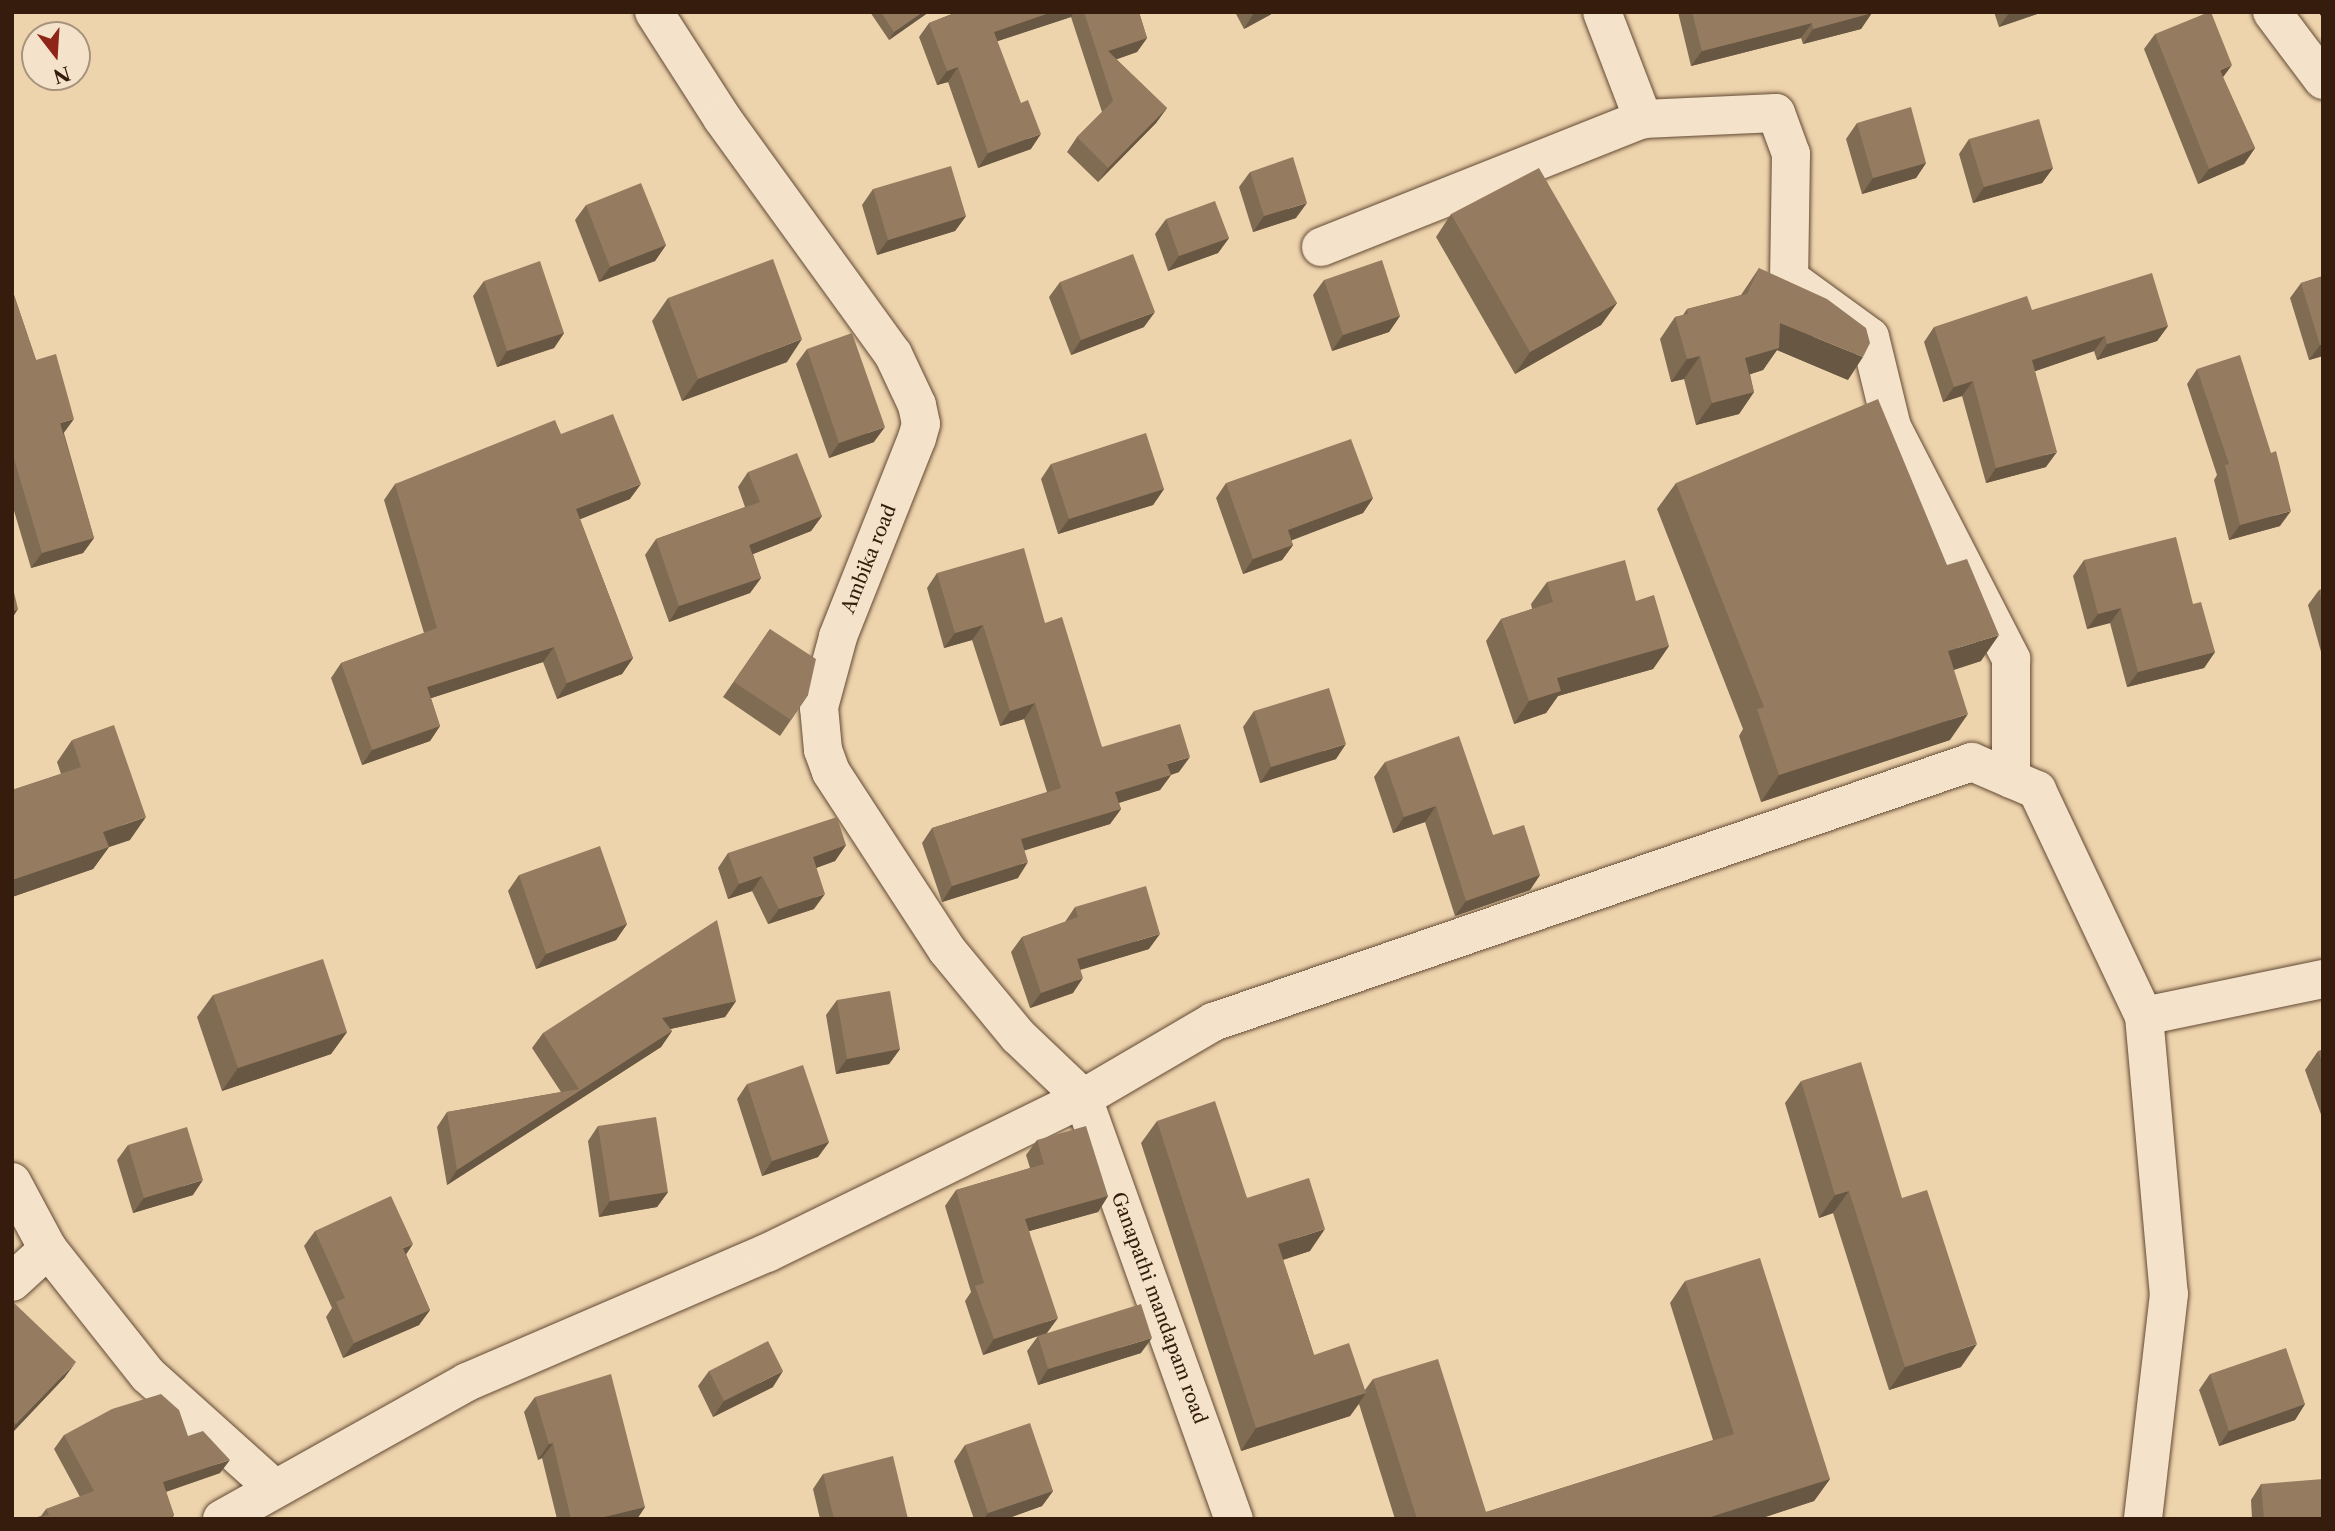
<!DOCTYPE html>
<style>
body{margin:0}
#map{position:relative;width:2335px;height:1531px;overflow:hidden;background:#eed4ad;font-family:"Libre Caslon Text",serif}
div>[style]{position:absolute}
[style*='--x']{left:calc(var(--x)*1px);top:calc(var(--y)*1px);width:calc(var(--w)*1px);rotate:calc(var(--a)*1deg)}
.roads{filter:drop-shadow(0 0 2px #634a34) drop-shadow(0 0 2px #634a34)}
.minor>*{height:38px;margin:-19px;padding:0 19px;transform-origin:19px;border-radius:19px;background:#f4e3ca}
.rail>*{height:5px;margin-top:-2.5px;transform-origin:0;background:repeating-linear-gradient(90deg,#351c0c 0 12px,transparent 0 24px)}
.wall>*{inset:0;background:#806b53}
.shaded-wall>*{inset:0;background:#685743}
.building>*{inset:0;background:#957c60}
span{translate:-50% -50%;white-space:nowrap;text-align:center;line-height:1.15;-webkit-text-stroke:7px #f4e3ca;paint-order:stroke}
.street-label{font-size:19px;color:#351c0c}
.frame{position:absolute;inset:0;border:14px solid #351c0c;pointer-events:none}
.north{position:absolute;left:21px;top:21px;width:70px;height:70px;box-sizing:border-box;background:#f4e3ca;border:2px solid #a8937e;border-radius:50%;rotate:163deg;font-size:19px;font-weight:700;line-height:28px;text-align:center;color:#351c0c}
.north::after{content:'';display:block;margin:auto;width:24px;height:32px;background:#8f2418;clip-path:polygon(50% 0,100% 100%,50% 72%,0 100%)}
</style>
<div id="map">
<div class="roads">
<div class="minor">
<i style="--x:654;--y:12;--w:126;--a:57.3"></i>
<i style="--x:722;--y:118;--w:291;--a:54.1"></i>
<i style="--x:893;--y:354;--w:56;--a:64.8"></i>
<i style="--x:917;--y:405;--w:19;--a:78"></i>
<i style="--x:921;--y:424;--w:15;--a:106"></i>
<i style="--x:917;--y:438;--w:214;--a:111.7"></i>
<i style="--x:838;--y:637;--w:73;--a:105.2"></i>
<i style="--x:819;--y:707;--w:43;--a:84.7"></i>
<i style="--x:823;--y:750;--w:23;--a:70"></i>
<i style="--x:831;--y:772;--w:212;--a:56.9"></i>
<i style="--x:947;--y:950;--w:112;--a:50.5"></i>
<i style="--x:1018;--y:1036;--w:90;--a:43.6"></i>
<i style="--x:1083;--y:1098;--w:447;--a:70.3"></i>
<i style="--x:1602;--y:12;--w:115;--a:69"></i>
<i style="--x:2272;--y:12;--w:85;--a:53.1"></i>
<i style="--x:1321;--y:247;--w:347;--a:-21.7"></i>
<i style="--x:1643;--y:119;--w:133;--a:-2.6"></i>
<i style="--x:1776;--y:113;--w:44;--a:69.9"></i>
<i style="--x:1791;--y:154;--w:124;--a:90.9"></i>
<i style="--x:1789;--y:278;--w:100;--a:36.1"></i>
<i style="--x:1870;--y:337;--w:93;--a:76.3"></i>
<i style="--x:1892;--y:427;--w:261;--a:62.8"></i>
<i style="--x:2011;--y:659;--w:120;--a:90"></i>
<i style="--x:2144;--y:1016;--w:183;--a:-11.7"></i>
<i style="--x:12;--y:1182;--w:76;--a:61.8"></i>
<i style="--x:48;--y:1249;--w:161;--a:51.6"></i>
<i style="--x:148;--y:1375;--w:169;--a:41.9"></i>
<i style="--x:12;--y:1282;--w:49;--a:-42.5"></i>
<i style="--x:222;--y:1519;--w:281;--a:-29.2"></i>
<i style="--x:467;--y:1382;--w:327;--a:-23.3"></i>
<i style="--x:767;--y:1253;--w:352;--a:-26.1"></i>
<i style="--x:1083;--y:1098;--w:151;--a:-30.3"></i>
<i style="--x:1213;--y:1022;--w:802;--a:-18.91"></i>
<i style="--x:1972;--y:762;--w:71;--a:23.3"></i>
<i style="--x:2037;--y:790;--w:250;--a:64.7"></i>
<i style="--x:2144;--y:1016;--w:279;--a:84.9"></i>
<i style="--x:2169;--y:1294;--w:226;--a:96.6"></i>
</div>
</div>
<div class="rail">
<i style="--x:2322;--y:12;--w:2;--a:63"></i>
</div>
<div class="wall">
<i style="clip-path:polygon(870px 12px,929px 12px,889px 40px)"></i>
<i style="clip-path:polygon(957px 12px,1139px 12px,1147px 38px,1137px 52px,1116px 59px,1167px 108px,1156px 123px,1098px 182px,1067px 152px,1077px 137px,1102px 112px,1071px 17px,997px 41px,1031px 149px,978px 168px,948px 82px,937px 85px,919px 37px,929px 23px)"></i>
<i style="clip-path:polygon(1235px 12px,1275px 12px,1244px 29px)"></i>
<i style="clip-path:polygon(1678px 12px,1872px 12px,1861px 29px,1803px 44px,1801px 38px,1691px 66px)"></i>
<i style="clip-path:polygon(1994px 12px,2043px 12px,1999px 27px)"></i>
<i style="clip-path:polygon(2155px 34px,2223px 78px,2255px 148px,2244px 164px,2198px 184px,2144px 49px)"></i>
<i style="clip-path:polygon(1857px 123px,1926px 163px,1916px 178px,1862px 194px,1846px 139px)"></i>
<i style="clip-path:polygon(1969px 139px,2053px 168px,2042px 183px,1973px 203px,1959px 154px)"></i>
<i style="clip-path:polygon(1250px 172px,1296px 218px,1253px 232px,1239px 187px)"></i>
<i style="clip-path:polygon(873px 189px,966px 216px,955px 231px,877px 255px,862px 205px)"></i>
<i style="clip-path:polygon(586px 205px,666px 245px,655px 261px,599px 282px,575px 220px)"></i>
<i style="clip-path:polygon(1451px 214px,1617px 303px,1601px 325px,1515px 374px,1436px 237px)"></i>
<i style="clip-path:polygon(1166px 219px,1229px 238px,1218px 253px,1168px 271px,1155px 234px)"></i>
<i style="clip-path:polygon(1759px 268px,1848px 380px,1777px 350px,1763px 370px,1750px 374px,1754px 392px,1739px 414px,1696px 425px,1684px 379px,1671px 382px,1660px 339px,1675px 317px,1683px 315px,1687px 309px,1741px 295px)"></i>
<i style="clip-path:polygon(2323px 276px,2323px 356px,2309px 360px,2290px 298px,2301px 283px)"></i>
<i style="clip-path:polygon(1324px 280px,1400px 316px,1389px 332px,1332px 351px,1313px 295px)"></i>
<i style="clip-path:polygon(484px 281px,564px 333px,554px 348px,497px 367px,473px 296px)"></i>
<i style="clip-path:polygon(1060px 282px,1144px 327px,1071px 355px,1049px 297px)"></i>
<i style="clip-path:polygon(12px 289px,36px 360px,64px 433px,94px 538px,83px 553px,31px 568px,12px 504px)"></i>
<i style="clip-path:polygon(668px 298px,787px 362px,682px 401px,652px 321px)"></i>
<i style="clip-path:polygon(2168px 326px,2157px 341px,2097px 360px,2094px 351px,2035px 371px,2046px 467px,1986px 483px,1962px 396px,1943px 402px,1924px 342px,1934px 327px)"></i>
<i style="clip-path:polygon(807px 349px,874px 442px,829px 458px,796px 364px)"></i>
<i style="clip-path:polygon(2197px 369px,2280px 526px,2229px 540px,2214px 480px,2217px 475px,2187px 384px)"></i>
<i style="clip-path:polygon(561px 434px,630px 499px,580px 519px,633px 658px,622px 674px,557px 699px,543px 662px,431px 698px,440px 726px,430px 741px,362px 765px,331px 678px,341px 663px,424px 633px,384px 500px,395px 484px)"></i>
<i style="clip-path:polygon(1051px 464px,1164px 489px,1153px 505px,1058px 534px,1041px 479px)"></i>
<i style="clip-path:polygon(748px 472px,822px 516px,811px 531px,753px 554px,761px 578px,750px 593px,669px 622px,645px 555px,656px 539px,745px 507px,738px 487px)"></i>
<i style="clip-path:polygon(1226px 483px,1373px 498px,1363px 513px,1291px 540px,1293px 545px,1282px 560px,1243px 574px,1216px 498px)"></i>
<i style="clip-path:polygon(1676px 483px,1981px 661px,1954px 670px,1950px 740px,1761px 802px,1739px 736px,1743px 729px,1657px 509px)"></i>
<i style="clip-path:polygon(2084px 560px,2193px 604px,2215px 652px,2204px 668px,2127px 687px,2110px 623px,2087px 629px,2073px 576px)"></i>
<i style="clip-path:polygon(937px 573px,1045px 623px,1102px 747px,1179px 772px,1171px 775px,1160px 790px,1119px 803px,1121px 809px,1110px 824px,1024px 850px,1018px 878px,942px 902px,922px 843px,932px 828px,1047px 792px,1024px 719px,1000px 726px,972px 640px,944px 648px,927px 588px)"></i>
<i style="clip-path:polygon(1547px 582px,1636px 601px,1669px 646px,1653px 669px,1558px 696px,1546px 713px,1514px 724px,1486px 641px,1501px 619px,1532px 609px,1531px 604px)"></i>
<i style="clip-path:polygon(2323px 589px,2323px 659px,2308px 605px,2319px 590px)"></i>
<i style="clip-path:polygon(770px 629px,808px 695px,780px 736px,723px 697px)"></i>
<i style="clip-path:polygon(1254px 711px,1336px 759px,1260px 783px,1243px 727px)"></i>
<i style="clip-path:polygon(72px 740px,130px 840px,109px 847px,93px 869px,12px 897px,12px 790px,61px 774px,57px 762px)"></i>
<i style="clip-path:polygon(1385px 762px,1493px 835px,1540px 875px,1530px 890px,1455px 916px,1425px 822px,1393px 833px,1374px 777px)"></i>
<i style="clip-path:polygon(846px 845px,835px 861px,816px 868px,814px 909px,768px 924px,752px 891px,728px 899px,718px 868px,728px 853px)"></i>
<i style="clip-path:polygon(519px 875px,627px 924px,616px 940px,536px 969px,508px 891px)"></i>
<i style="clip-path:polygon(1075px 907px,1149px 949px,1080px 970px,1073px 993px,1030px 1008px,1011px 952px,1022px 937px,1065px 922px)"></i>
<i style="clip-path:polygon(213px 995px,347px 1032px,331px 1054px,222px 1091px,197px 1017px)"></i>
<i style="clip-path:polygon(837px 1000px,900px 1049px,889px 1064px,836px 1074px,826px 1015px)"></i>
<i style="clip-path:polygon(736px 1001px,725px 1017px,670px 1029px,672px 1031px,661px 1047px,447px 1185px,437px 1127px,447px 1112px,561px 1092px,532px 1048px,543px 1033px)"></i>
<i style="clip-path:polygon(2323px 1050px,2323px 1120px,2305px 1070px,2318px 1051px)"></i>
<i style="clip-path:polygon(1801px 1081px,1961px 1367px,1889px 1390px,1833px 1213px,1819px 1218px,1785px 1103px)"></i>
<i style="clip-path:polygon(747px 1084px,829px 1142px,818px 1157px,762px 1176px,737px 1099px)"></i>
<i style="clip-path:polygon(1157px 1121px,1310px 1251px,1283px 1260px,1314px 1355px,1365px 1390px,1373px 1379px,1486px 1512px,1713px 1440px,1670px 1303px,1685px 1281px,1830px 1479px,1814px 1501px,1759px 1519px,1395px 1519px,1359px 1404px,1350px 1416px,1241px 1451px,1141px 1143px)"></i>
<i style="clip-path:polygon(598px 1126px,668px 1192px,657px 1207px,599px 1217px,588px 1141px)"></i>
<i style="clip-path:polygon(1037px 1140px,1108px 1196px,1098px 1212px,1029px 1231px,1047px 1333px,1141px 1353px,1038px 1385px,1027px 1351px,1038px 1336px,983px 1355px,965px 1301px,971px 1292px,945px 1206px,956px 1190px,1030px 1168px,1026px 1155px)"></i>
<i style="clip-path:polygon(128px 1145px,193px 1195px,133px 1213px,117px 1160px)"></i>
<i style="clip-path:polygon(315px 1231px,406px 1254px,430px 1310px,419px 1325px,343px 1358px,326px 1317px,332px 1308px,304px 1246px)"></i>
<i style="clip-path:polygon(12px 1301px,65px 1377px,12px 1433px)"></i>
<i style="clip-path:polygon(709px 1371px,773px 1387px,713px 1417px,698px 1386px)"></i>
<i style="clip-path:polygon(2210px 1374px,2305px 1404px,2295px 1420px,2219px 1446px,2199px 1390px)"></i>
<i style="clip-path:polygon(535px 1397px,645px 1507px,637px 1519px,557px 1519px,542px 1458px,538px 1460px,524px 1412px)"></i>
<i style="clip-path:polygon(64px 1435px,188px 1436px,220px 1473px,166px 1492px,174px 1515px,172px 1519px,31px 1519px,41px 1516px,46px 1509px,80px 1497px,54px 1449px)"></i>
<i style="clip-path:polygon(965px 1445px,1053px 1491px,1042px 1506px,1006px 1519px,974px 1519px,954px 1461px)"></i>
<i style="clip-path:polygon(823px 1474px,908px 1519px,820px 1519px,813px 1489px)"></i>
<i style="clip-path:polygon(2261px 1484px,2323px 1519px,2252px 1519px,2251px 1500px)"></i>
</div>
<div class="shaded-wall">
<i style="clip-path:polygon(923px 12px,929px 12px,889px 40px,894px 32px)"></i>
<i style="clip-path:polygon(1052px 12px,1074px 12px,1071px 17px,983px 46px,994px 32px)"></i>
<i style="clip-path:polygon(1257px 12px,1275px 12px,1244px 29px,1254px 13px)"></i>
<i style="clip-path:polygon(2010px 12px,2043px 12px,1999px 27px)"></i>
<i style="clip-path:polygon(1872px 13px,1861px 29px,1803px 44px,1813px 29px)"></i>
<i style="clip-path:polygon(1812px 23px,1801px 38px,1691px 66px,1702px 51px)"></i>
<i style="clip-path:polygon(1147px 38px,1137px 52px,1101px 65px,1108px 51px)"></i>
<i style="clip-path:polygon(2232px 65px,2221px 80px,2220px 70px)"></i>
<i style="clip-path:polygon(958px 67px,948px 82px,937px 85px,947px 71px)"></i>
<i style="clip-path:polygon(1167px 108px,1156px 123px,1098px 182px,1108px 168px)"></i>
<i style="clip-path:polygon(1041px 134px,1031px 149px,978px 168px,988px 153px)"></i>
<i style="clip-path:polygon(2255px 148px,2244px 164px,2198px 184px,2209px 169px)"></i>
<i style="clip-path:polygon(1926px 163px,1916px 178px,1862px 194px,1873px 178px)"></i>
<i style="clip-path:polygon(2053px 168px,2042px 183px,1973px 203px,1984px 187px)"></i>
<i style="clip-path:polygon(1307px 203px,1296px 218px,1253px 232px,1264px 216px)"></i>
<i style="clip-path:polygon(966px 216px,955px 231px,877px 255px,888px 240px)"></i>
<i style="clip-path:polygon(1229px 238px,1218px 253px,1168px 271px,1179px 256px)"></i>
<i style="clip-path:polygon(666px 245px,655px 261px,599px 282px,610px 267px)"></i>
<i style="clip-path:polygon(1617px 303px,1601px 325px,1515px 374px,1530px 352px)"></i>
<i style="clip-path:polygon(1155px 312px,1144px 327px,1071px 355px,1081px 340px)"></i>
<i style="clip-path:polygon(1400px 316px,1389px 332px,1332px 351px,1343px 335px)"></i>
<i style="clip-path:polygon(1780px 323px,1863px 357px,1848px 380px,1777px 350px,1763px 370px,1730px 381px,1745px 358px)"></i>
<i style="clip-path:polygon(2168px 326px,2157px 341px,2097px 360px,2107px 344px)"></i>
<i style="clip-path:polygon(564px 333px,554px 348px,497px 367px,507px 351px)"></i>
<i style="clip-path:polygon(2105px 336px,2094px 351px,2021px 376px,2032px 360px)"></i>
<i style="clip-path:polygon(802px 339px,787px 362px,682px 401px,698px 379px)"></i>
<i style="clip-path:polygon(2323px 344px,2323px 356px,2309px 360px,2320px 345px)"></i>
<i style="clip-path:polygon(1700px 356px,1684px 379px,1671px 382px,1687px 359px)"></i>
<i style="clip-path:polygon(1973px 381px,1962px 396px,1943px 402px,1954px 387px)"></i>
<i style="clip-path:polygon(1754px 392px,1739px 414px,1696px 425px,1712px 403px)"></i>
<i style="clip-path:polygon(74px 419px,63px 434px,60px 423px)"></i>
<i style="clip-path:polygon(885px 427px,874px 442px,829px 458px,839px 443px)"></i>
<i style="clip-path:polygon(2057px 452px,2046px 467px,1986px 483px,1996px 468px)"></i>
<i style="clip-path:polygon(641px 484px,630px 499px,566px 525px,576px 509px)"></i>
<i style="clip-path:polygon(1164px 489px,1153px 505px,1058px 534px,1069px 519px)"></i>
<i style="clip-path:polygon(1373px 498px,1363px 513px,1277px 546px,1288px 530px)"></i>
<i style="clip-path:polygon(2291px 511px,2280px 526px,2229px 540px,2240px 525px)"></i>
<i style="clip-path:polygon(822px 516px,811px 531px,738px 560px,749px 545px)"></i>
<i style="clip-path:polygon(94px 538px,83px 553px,31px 568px,42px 553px)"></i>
<i style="clip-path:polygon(1293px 545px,1282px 560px,1243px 574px,1253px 559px)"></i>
<i style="clip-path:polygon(761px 578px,750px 593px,669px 622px,679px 606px)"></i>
<i style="clip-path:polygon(2121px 608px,2110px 623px,2087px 629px,2098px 614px)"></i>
<i style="clip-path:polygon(18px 609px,13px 617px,12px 617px,12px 611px)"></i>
<i style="clip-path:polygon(983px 625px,972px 640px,944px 648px,955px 633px)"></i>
<i style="clip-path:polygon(1999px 635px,1981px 661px,1930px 677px,1948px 651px)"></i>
<i style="clip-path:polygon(1669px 646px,1653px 669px,1558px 696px,1546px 713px,1514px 724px,1529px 701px,1557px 678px)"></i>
<i style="clip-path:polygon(554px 647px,543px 662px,416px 703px,427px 687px)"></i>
<i style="clip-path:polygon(2215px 652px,2204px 668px,2127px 687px,2138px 672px)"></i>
<i style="clip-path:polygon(633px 658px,622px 674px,557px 699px,567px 683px)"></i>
<i style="clip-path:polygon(1035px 703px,1024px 719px,1000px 726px,1010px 711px)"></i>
<i style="clip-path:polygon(1968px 714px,1950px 740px,1761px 802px,1779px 775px)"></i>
<i style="clip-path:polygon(440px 726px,430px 741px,362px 765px,372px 750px)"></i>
<i style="clip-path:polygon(1346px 744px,1336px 759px,1260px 783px,1271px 767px)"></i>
<i style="clip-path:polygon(1190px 757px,1179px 772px,1157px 779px,1167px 764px)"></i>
<i style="clip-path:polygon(1171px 775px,1160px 790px,1105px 807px,1115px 792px)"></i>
<i style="clip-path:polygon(1436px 806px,1425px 822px,1393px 833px,1404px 817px)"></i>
<i style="clip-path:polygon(1121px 809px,1110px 824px,1010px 855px,1021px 839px)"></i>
<i style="clip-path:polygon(146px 817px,130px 840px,88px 854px,103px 832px)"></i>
<i style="clip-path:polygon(846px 845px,835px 861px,802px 873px,813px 857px)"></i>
<i style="clip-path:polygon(109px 847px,93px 869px,12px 897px,12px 880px)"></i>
<i style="clip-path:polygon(1028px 862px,1018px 878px,942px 902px,952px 886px)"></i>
<i style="clip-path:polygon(1540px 875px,1530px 890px,1455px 916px,1466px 901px)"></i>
<i style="clip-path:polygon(762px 876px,752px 891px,728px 899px,739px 884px)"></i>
<i style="clip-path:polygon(825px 894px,814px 909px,768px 924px,779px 909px)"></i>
<i style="clip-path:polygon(627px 924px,616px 940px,536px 969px,546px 954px)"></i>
<i style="clip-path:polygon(1160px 934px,1149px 949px,1066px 974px,1077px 959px)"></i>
<i style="clip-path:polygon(1083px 978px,1073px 993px,1030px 1008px,1041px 993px)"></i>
<i style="clip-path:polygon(736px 1001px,725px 1017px,652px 1033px,662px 1018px)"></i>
<i style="clip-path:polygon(672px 1031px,661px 1047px,447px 1185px,457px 1170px)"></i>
<i style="clip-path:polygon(347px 1032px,331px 1054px,222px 1091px,238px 1068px)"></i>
<i style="clip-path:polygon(900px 1049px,889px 1064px,836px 1074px,847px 1059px)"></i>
<i style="clip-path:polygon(829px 1142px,818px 1157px,762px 1176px,772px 1161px)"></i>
<i style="clip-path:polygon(203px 1180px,193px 1195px,133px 1213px,144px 1198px)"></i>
<i style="clip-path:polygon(1849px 1191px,1833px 1213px,1819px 1218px,1835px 1195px)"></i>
<i style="clip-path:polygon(668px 1192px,657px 1207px,599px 1217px,610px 1201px)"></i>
<i style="clip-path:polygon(1108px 1196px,1098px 1212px,1015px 1235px,1025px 1219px)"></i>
<i style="clip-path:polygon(1325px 1229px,1310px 1251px,1263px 1266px,1278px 1244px)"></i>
<i style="clip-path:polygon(413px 1244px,403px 1259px,403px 1248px)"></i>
<i style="clip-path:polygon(430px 1310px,419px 1325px,343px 1358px,354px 1343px)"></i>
<i style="clip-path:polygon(1058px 1318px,1047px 1333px,983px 1355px,994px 1339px)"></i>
<i style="clip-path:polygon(1152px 1338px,1141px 1353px,1038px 1385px,1048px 1369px)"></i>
<i style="clip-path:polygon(1977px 1344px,1961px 1367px,1889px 1390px,1905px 1367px)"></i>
<i style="clip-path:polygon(76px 1362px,65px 1377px,12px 1433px,12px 1430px,16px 1424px)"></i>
<i style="clip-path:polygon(783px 1371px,773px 1387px,713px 1417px,724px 1401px)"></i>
<i style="clip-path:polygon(1366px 1393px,1350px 1416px,1241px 1451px,1256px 1428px)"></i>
<i style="clip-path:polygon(2305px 1404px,2295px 1420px,2219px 1446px,2229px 1431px)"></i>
<i style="clip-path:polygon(553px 1443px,542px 1458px,538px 1460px,549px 1444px)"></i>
<i style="clip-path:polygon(230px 1460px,220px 1473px,153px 1496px,163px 1482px)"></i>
<i style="clip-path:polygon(1830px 1479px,1814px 1501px,1759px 1519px,1704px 1519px)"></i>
<i style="clip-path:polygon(1053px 1491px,1042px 1506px,1006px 1519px,984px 1519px,988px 1513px)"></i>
<i style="clip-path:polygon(645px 1507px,637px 1519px,596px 1519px)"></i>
</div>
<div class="building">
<i style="clip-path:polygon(881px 12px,923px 12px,894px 32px)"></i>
<i style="clip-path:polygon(957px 12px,1052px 12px,994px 32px,1021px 103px,1028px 100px,1041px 134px,988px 153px,958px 67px,947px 71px,929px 23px)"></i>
<i style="clip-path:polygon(1084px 12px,1139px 12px,1147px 38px,1108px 51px,1167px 108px,1108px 168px,1077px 137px,1113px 101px)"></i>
<i style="clip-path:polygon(1692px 12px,1872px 12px,1872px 13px,1813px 29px,1812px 23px,1702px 51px)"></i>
<i style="clip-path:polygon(2209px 12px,2211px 12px,2232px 65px,2220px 70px,2255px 148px,2209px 169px,2155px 34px)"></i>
<i style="clip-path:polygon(1911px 107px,1926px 163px,1873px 178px,1857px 123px)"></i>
<i style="clip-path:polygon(2039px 119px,2053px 168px,1984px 187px,1969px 139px)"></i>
<i style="clip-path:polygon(1293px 157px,1307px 203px,1264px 216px,1250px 172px)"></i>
<i style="clip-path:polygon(951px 166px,966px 216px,888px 240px,873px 189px)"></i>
<i style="clip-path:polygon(1539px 168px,1617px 303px,1530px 352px,1451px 214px)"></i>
<i style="clip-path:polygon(641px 183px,666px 245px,610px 267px,586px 205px)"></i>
<i style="clip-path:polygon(1215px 201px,1229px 238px,1179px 256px,1166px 219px)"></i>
<i style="clip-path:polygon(1133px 254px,1155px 312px,1081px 340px,1060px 282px)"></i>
<i style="clip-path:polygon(773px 259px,802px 339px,698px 379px,668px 298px)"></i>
<i style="clip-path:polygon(1382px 260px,1400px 316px,1343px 335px,1324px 280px)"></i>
<i style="clip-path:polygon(540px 261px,564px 333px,507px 351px,484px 281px)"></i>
<i style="clip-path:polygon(1759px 268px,1827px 299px,1866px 328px,1870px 343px,1863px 357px,1780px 323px,1779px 348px,1745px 358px,1754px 392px,1712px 403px,1700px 356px,1687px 359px,1675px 317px,1688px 314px,1687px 309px,1747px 294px)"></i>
<i style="clip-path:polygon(2152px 273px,2168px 326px,2107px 344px,2105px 336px,2032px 360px,2057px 452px,1996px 468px,1973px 381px,1954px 387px,1934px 327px,2027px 296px,2032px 310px)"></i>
<i style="clip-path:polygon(2323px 276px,2323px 344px,2320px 345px,2301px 283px)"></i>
<i style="clip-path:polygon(12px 289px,36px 360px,56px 354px,74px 419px,60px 423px,94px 538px,42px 553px,12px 452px)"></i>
<i style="clip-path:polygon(852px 333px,885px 427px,839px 443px,807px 349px)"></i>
<i style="clip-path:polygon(2240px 355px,2271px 453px,2276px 451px,2291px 511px,2240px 525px,2225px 465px,2229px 464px,2197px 369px)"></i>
<i style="clip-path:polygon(1878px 399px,1947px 565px,1967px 559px,1999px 635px,1948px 651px,1968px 714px,1779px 775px,1757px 709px,1764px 707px,1676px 483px)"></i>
<i style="clip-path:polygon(613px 414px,641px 484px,576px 509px,633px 658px,567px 683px,554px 647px,427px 687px,440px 726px,372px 750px,341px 663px,437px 628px,395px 484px,555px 420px,561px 434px)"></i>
<i style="clip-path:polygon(1146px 433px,1164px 489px,1069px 519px,1051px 464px)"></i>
<i style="clip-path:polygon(1351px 439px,1373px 498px,1288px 530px,1293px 545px,1253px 559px,1226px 483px)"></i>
<i style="clip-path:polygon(797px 453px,822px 516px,749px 545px,761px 578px,679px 606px,656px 539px,760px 502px,748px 472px)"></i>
<i style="clip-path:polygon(2176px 537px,2193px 604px,2201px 602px,2215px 652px,2138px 672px,2121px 608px,2098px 614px,2084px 560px)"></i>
<i style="clip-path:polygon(1024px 548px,1045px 623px,1062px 617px,1102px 747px,1180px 724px,1190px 757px,1167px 764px,1171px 775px,1115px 792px,1121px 809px,1021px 839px,1028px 862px,952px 886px,932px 828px,1061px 788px,1035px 703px,1010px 711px,983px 625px,955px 633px,937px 573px)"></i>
<i style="clip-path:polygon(1625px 560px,1636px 601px,1654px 595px,1669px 646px,1557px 678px,1561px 691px,1529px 701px,1501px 619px,1553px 602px,1547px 582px)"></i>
<i style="clip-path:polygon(12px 584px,18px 609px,12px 611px)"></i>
<i style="clip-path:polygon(2323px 589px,2323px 604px,2319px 590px)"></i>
<i style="clip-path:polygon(770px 629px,816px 659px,808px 695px,791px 720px,734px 682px)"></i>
<i style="clip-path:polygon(1329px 688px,1346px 744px,1271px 767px,1254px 711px)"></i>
<i style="clip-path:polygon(114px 725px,146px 817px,103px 832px,109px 847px,12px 880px,12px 790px,81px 767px,72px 740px)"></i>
<i style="clip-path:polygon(1459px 736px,1493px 835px,1524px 825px,1540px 875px,1466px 901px,1436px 806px,1404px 817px,1385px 762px)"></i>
<i style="clip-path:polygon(837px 817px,846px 845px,813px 857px,825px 894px,779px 909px,762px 876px,739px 884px,728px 853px)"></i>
<i style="clip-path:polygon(600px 846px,627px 924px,546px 954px,519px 875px)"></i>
<i style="clip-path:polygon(1146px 886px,1160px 934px,1077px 959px,1083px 978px,1041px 993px,1022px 937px,1078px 917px,1075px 907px)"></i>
<i style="clip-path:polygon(717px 920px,736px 1001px,662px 1018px,672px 1031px,457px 1170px,447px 1112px,579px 1089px,543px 1033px)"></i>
<i style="clip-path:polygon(323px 959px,347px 1032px,238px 1068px,213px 995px)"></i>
<i style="clip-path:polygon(890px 991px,900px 1049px,847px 1059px,837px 1000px)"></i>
<i style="clip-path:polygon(2323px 1050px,2323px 1065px,2318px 1051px)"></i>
<i style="clip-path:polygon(1861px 1062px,1902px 1198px,1927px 1190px,1977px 1344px,1905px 1367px,1849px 1191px,1835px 1195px,1801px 1081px)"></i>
<i style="clip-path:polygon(803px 1065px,829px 1142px,772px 1161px,747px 1084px)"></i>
<i style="clip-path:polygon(1215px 1101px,1247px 1198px,1309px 1178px,1325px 1229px,1278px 1244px,1314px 1355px,1349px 1343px,1366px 1393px,1256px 1428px,1157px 1121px)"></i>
<i style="clip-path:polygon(656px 1117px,668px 1192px,610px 1201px,598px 1126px)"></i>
<i style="clip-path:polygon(1086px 1126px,1108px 1196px,1025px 1219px,1058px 1318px,994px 1339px,975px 1286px,984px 1283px,956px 1190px,1044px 1164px,1037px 1140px)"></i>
<i style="clip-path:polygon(187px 1127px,203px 1180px,144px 1198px,128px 1145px)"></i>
<i style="clip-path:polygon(391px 1196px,413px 1244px,403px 1248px,430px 1310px,354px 1343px,336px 1302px,345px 1298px,315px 1231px)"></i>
<i style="clip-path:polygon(1760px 1258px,1830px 1479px,1704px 1519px,1417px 1519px,1373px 1379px,1438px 1359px,1486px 1512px,1734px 1434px,1685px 1281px)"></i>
<i style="clip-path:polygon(12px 1301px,76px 1362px,16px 1424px,12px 1421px)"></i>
<i style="clip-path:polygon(1141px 1304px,1152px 1338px,1048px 1369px,1038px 1336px)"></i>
<i style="clip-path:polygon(768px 1341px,783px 1371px,724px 1401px,709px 1371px)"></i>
<i style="clip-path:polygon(2286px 1348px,2305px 1404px,2229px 1431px,2210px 1374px)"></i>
<i style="clip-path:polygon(611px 1374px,645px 1507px,596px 1519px,571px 1519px,553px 1443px,549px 1444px,535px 1397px)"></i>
<i style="clip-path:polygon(161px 1394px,179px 1410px,188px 1436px,203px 1431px,230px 1460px,163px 1482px,174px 1515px,165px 1519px,31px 1519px,49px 1515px,46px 1509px,94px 1491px,64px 1435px,112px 1409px)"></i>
<i style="clip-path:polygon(1030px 1423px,1053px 1491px,988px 1513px,965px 1445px)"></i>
<i style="clip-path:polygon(893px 1456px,908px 1519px,834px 1519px,823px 1474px)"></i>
<i style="clip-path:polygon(2323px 1479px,2323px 1519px,2264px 1519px,2261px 1484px)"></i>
</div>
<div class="street-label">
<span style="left:869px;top:559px;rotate:-68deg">Ambika road</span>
<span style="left:1159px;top:1308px;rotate:70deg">Ganapathi mandapam road</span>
</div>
<div class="frame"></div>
<div class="north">N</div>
</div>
